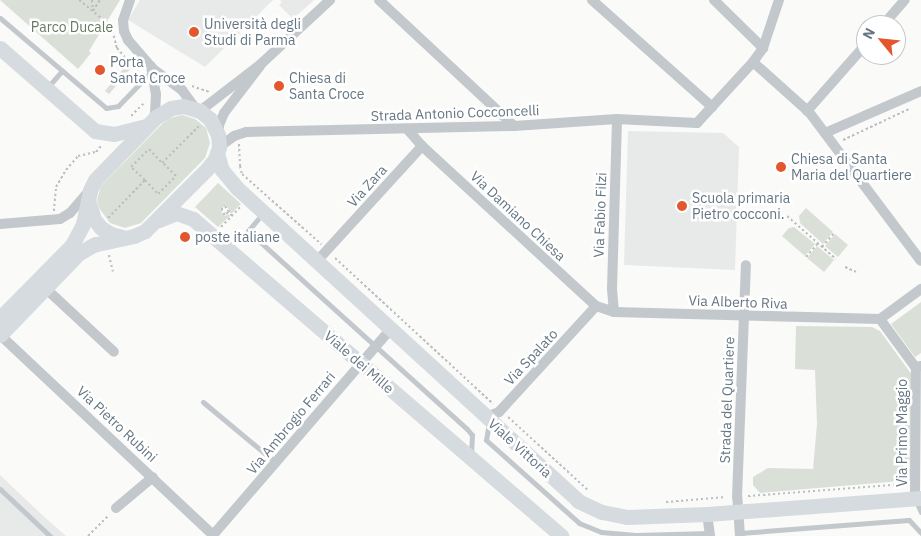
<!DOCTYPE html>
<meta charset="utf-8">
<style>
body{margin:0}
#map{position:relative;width:921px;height:536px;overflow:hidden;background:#fafaf8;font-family:"IBM Plex Sans",sans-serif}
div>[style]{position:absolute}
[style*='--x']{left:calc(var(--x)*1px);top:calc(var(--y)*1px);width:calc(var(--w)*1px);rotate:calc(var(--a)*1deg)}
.built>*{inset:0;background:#e8e9e9}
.green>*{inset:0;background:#dadfd7}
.path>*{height:2px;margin-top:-1px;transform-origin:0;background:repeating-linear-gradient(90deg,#bbbfc2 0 2.5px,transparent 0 5px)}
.lane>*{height:5px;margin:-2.5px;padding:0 2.5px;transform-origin:2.5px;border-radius:2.5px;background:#c3c8cc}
.street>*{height:10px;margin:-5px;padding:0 5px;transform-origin:5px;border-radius:5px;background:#c3c8cc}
.secondary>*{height:15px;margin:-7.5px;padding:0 7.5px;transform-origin:7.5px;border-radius:7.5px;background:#d6dbdf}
.dots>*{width:14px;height:14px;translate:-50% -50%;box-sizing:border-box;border:2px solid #fff;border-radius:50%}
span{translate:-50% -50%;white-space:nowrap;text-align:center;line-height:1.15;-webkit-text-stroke:5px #fff;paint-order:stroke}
.poi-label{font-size:14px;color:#657683}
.left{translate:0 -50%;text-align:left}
.park-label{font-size:14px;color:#687a64}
.street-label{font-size:14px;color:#657683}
.north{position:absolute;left:856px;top:15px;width:50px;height:50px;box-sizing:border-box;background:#fff;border:1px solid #c1c8cd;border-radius:50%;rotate:298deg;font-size:14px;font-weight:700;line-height:20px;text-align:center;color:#657683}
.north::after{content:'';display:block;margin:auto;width:18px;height:22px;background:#e4572e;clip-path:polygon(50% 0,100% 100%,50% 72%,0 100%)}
</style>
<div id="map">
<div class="built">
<i style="clip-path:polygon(140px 0,273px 0,205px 67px,128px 20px)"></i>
<i style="clip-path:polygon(280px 0,314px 0,293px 19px,279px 5px,282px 2px)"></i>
<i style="clip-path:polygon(628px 131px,723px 133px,739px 147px,735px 270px,624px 265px)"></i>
<i style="clip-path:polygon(0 475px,40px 513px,66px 536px,0 536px)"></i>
</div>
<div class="green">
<i style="clip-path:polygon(0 0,120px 0,89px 51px,91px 53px,78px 69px)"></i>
<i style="clip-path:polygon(128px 63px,132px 67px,109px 94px,105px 91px)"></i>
<i style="clip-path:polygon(182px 115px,195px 119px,206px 128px,210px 143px,205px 158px,141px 223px,125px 228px,110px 223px,99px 208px,97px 200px,101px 186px,163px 123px,170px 118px)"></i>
<i style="clip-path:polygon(218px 183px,241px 204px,231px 214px,226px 205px,220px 210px,225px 216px,228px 214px,230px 216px,218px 227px,195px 207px)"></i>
<i style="clip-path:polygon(806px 208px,833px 232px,823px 244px,800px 223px,799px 216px)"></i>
<i style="clip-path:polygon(794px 227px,815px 244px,805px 256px,782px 236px,789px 228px)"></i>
<i style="clip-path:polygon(835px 234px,848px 245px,838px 257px,825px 246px)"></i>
<i style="clip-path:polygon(817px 246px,834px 260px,824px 272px,807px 258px)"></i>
<i style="clip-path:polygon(921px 302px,921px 353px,915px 357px,891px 324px)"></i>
<i style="clip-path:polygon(796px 326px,872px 327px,880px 331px,912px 375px,912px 480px,760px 493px,753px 485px,753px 477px,768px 468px,813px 469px,817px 424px,815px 370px,795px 369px)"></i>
</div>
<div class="path">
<i style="--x:79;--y:0;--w:41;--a:39.1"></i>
<i style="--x:111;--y:26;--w:4;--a:-76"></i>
<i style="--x:92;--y:0;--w:11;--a:85"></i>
<i style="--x:93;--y:11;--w:13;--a:-58"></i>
<i style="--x:111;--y:26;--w:23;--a:75"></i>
<i style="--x:117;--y:48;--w:33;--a:49"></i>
<i style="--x:192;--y:86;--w:18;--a:19"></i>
<i style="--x:131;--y:116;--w:20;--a:-45"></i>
<i style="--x:843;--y:140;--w:75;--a:-25.2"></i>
<i style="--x:239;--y:144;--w:22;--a:87"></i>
<i style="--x:240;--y:166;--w:8;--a:76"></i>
<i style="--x:242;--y:174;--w:106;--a:41.5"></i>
<i style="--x:145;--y:180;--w:19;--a:47"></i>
<i style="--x:158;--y:194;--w:25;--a:-45"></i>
<i style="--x:176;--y:176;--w:18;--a:-135"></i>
<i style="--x:54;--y:211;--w:24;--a:-85"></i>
<i style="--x:56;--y:187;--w:20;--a:-60"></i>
<i style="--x:66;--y:170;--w:18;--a:-49"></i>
<i style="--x:78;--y:156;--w:18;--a:-13"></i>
<i style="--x:96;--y:152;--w:9;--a:-49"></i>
<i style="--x:228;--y:212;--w:4;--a:135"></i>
<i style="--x:225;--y:215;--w:6;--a:-129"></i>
<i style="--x:221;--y:210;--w:6;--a:-45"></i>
<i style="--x:225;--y:206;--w:12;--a:55"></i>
<i style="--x:787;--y:216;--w:65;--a:41.3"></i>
<i style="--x:108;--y:218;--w:53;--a:-45.8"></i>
<i style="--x:145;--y:180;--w:19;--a:-137"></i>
<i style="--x:131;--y:167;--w:25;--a:-45"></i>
<i style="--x:149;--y:149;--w:19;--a:47"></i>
<i style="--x:162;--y:163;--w:52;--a:-45"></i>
<i style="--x:221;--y:227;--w:28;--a:-46"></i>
<i style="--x:822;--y:247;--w:18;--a:-49"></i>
<i style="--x:109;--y:255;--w:17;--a:77"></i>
<i style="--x:806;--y:257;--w:18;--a:-49"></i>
<i style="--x:335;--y:258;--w:215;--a:42.7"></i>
<i style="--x:845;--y:267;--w:12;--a:24"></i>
<i style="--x:508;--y:417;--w:110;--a:42.4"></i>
<i style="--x:748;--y:496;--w:157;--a:-4.4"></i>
<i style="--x:666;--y:502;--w:60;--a:-4.8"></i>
<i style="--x:88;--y:536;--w:30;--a:-45"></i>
</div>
<div class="lane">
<i style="--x:0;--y:18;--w:139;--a:40.3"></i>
<i style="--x:106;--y:108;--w:12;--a:-9"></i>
<i style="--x:118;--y:106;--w:47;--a:-45.9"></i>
<i style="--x:47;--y:88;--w:23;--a:-49"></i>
<i style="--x:263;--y:213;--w:23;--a:130"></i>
<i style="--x:248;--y:231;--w:295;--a:42.1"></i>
<i style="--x:467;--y:429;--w:8;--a:50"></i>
<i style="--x:472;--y:435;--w:20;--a:93"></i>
<i style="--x:203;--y:402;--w:94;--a:39.8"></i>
<i style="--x:489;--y:423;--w:17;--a:100"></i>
<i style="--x:486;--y:440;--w:125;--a:41.7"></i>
<i style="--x:579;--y:523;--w:24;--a:22"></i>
<i style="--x:601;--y:532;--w:35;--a:5"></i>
<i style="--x:636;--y:535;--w:74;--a:-1.5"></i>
<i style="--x:0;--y:489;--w:69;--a:43.2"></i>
<i style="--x:916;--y:501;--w:12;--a:66"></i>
<i style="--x:740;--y:533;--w:169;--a:-4.4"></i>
<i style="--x:909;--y:520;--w:18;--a:47"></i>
</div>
<div class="street">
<i style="--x:130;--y:0;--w:21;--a:109"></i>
<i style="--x:123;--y:20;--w:11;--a:85"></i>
<i style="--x:124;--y:31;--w:10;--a:66"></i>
<i style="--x:128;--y:40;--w:38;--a:49"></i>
<i style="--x:153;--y:69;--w:36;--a:36"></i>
<i style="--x:182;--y:90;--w:22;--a:54"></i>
<i style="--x:379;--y:0;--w:185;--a:43"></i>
<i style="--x:592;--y:0;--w:161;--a:41.7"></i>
<i style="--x:714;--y:0;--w:69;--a:44.4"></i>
<i style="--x:883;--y:25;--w:33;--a:-49"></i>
<i style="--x:753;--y:62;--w:75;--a:41.8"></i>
<i style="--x:809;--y:112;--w:186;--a:53.1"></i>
<i style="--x:151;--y:66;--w:28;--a:80"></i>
<i style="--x:156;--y:94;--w:20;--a:93"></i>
<i style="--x:155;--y:114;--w:8;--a:113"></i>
<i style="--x:200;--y:111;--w:78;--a:-37.7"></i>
<i style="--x:262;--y:63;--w:93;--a:-42.8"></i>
<i style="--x:807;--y:111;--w:89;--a:-48.6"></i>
<i style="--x:825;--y:133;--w:105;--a:-23.6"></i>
<i style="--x:219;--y:136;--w:11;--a:-90"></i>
<i style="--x:219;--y:125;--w:13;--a:-67"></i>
<i style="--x:224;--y:113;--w:59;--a:-52.5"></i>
<i style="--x:422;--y:146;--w:236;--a:42.6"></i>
<i style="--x:596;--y:306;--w:19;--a:18"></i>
<i style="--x:614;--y:312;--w:266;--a:1.5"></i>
<i style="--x:219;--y:147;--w:19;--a:-36"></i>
<i style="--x:234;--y:136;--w:13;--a:-18"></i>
<i style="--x:246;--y:132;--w:268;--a:-1.3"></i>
<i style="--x:514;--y:126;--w:103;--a:-3.9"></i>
<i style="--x:617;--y:119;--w:80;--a:2.9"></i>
<i style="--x:697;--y:123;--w:83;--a:-47.4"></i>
<i style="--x:753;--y:62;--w:17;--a:-54"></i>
<i style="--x:763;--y:48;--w:51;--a:-71.6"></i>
<i style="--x:0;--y:224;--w:60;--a:-4.8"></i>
<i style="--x:60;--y:219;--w:12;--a:-31"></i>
<i style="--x:70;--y:213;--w:28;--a:-49"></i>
<i style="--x:317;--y:261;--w:156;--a:-47.6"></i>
<i style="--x:422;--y:146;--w:23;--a:-131"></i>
<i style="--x:42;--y:285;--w:98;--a:42.9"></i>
<i style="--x:614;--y:312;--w:23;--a:-95"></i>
<i style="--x:612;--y:289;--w:170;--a:-88.3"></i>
<i style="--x:0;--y:335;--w:294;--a:43.2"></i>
<i style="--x:920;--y:366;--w:4;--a:153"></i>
<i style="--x:916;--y:368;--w:61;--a:-126.3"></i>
<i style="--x:880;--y:319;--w:51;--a:-36.2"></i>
<i style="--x:482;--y:413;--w:8;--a:23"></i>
<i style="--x:489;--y:416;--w:11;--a:-22"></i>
<i style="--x:499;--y:412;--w:144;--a:-47.5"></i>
<i style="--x:915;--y:498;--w:130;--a:-89.6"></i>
<i style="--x:116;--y:508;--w:48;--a:-40"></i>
<i style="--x:707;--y:514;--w:22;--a:82"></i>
<i style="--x:213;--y:535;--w:272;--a:-49.2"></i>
<i style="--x:740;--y:536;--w:39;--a:-94"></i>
<i style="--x:737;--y:497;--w:232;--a:-87.8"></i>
</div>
<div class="secondary">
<i style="--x:0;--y:48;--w:126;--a:41.1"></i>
<i style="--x:95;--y:131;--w:19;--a:9"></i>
<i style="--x:114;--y:134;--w:33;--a:-14"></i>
<i style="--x:217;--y:153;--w:18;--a:74"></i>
<i style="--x:222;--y:170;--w:23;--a:50"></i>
<i style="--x:237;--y:188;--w:463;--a:42.5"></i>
<i style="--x:578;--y:501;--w:26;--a:25"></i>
<i style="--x:602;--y:512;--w:25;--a:11"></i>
<i style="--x:627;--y:517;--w:80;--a:-2.1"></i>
<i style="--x:707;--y:514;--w:215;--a:-4.3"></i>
<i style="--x:89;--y:203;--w:17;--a:73"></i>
<i style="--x:94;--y:219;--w:11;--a:52"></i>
<i style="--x:101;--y:228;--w:12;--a:31"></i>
<i style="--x:111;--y:234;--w:11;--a:15"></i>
<i style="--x:159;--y:220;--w:18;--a:-22"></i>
<i style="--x:176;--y:213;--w:18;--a:19"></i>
<i style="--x:193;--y:219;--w:486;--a:40.7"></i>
<i style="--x:0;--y:318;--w:103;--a:-45.4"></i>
<i style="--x:72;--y:245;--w:24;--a:-62"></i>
<i style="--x:83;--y:224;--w:35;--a:-78"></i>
<i style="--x:90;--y:190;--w:11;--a:-63"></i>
<i style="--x:95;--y:180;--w:88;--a:-45.9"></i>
<i style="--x:156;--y:117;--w:17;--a:-31"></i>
<i style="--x:171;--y:108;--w:12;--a:-9"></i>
<i style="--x:183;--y:106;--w:18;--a:16"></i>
<i style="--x:200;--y:111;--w:13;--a:39"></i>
<i style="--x:210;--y:119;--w:18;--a:63"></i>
<i style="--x:218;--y:135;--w:12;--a:85"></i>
<i style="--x:219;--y:147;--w:13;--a:108"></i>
<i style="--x:215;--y:159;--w:13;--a:129"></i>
<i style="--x:207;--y:169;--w:88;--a:135"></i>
<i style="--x:145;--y:231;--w:12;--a:156"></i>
<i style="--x:134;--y:236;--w:40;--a:168"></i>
<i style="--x:95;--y:244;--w:20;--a:150"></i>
<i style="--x:78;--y:254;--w:112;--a:133.9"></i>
</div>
<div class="dots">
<i style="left:194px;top:32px;background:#e4572e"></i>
<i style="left:100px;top:70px;background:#e4572e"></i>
<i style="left:279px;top:86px;background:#e4572e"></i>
<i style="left:781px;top:167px;background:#e4572e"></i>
<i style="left:682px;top:206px;background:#e4572e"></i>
<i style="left:185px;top:237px;background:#e4572e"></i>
</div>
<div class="poi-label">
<span class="left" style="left:204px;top:32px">Università degli<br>Studi di Parma</span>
<span class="left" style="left:110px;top:70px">Porta<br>Santa Croce</span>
<span class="left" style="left:289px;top:86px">Chiesa di<br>Santa Croce</span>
<span class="left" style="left:791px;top:167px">Chiesa di Santa<br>Maria del Quartiere</span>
<span class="left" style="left:692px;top:206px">Scuola primaria<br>Pietro cocconi.</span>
<span class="left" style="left:195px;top:237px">poste italiane</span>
</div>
<div class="park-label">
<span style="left:72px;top:27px">Parco Ducale</span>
</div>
<div class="street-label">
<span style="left:455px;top:113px;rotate:-2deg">Strada Antonio Cocconcelli</span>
<span style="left:367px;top:186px;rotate:-48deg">Via Zara</span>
<span style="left:600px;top:215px;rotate:-88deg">Via Fabio Filzi</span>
<span style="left:518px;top:216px;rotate:43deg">Via Damiano Chiesa</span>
<span style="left:738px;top:302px;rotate:2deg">Via Alberto Riva</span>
<span style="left:531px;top:357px;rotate:-47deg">Via Spalato</span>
<span style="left:359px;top:362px;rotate:41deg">Viale dei Mille</span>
<span style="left:727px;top:400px;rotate:-88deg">Strada del Quartiere</span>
<span style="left:291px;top:423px;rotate:-50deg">Via Ambrogio Ferrari</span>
<span style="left:117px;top:424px;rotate:43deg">Via Pietro Rubini</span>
<span style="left:902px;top:433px;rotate:-90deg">Via Primo Maggio</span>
<span style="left:520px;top:448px;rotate:42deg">Viale Vittoria</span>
</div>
<div class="north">N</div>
</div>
